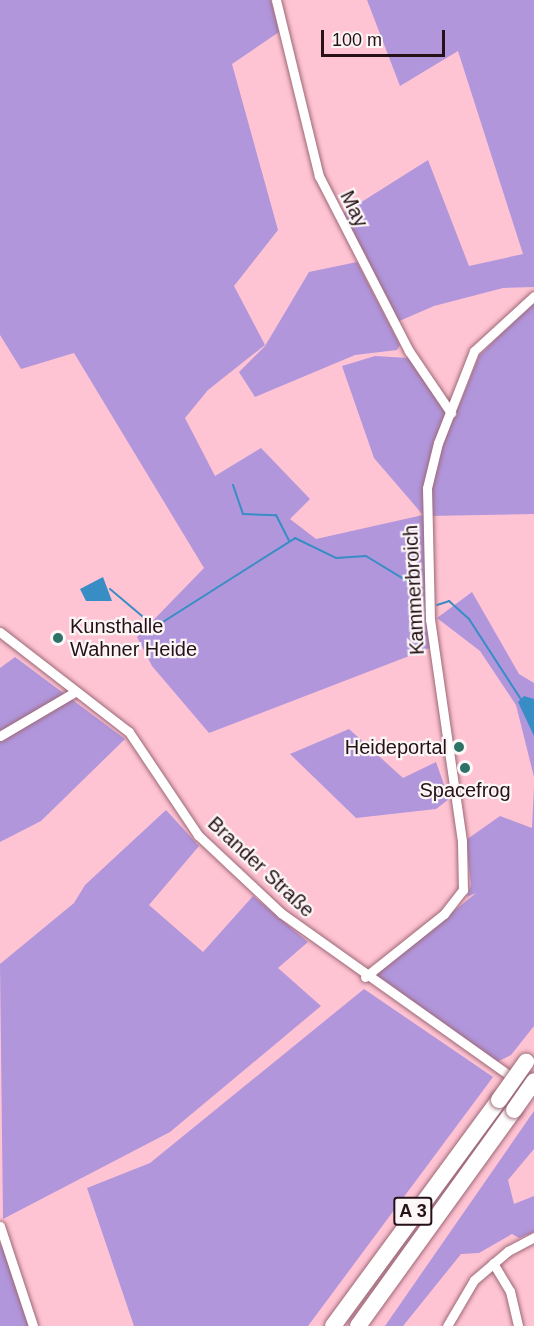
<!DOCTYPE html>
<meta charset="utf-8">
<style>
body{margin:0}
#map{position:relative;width:534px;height:1326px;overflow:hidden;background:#ffc4d3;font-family:Helvetica,sans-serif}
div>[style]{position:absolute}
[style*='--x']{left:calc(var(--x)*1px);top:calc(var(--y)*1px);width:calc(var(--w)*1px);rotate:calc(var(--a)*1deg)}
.green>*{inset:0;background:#b196dc}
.water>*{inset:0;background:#388dc5}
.stream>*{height:2px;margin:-1px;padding:0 1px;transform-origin:1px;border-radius:1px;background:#388dc5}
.roads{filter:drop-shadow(0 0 2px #9d6877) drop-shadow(0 0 2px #9d6877)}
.street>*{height:9px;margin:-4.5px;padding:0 4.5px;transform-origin:4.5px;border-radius:4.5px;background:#fff}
.highway>*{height:16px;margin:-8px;padding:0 8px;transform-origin:8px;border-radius:8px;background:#fff}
.bridges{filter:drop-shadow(0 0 2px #9d6877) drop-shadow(0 0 2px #9d6877)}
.highway-bridge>*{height:16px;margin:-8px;padding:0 8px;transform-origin:8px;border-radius:8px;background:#fff}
.dots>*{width:16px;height:16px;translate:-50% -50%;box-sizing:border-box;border:3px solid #fcf6f7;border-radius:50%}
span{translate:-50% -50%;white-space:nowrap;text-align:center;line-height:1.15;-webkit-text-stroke:4.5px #fcf6f7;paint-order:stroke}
.shield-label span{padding:2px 4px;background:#fcf6f7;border:2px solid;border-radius:4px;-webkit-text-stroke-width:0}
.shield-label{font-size:18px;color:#251117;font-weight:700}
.street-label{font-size:20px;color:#251117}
.poi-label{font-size:20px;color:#251117}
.left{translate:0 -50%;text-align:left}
.right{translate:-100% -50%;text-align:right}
.scale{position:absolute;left:321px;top:30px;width:124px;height:27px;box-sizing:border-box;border:3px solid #251117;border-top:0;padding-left:8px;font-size:18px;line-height:21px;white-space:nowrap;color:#251117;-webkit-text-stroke:4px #fcf6f7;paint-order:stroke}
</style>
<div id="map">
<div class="green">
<i style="clip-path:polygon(0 0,271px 0,279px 32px,232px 64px,278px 230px,234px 286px,265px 345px,208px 390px,185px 418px,215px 476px,261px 448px,310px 499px,290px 519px,316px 539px,423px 515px,374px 458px,342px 366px,375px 356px,408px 358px,456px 413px,479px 356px,534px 301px,534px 514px,428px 516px,430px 648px,209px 733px,152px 666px,137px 637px,204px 568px,74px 353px,21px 369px,0 335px)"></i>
<i style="clip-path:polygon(367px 0,534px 0,534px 287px,503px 288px,434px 306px,397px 322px,343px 219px,344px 213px,428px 160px,469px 266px,523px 254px,458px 51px,400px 86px)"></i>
<i style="clip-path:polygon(357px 262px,400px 345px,397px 350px,355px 355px,255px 397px,239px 372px,265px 346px,309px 272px)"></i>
<i style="clip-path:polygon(472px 592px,519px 674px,534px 683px,534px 777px,516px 705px,480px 651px,437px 618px)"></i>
<i style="clip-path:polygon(15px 657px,125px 739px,41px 821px,0 842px,0 668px)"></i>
<i style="clip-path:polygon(349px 729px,403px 778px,436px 762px,449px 799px,436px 809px,356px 818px,290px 754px)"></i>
<i style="clip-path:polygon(534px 787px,534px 1026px,511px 1055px,497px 1062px,374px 976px,476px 893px,467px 897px,471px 885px,466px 840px,500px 816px,532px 828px)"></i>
<i style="clip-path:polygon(166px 810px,199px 846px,149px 905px,203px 952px,253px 896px,308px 942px,278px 968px,321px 1006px,170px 1132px,3px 1219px,0 964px,74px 903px,85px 885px)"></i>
<i style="clip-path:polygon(364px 989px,493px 1077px,308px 1326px,134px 1326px,87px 1188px,150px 1163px)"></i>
<i style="clip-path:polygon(534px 1111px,534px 1149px,508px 1180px,514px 1204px,534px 1196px,534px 1232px,519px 1238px,512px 1234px,479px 1253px,461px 1254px,403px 1326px,385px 1326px)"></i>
<i style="clip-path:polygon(0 1243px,4px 1251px,29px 1326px,0 1326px)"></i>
</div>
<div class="water">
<i style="clip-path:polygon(103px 577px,112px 601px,86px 601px,80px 589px)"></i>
<i style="clip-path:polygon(524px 696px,534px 699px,534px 736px,518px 702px)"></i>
</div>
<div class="stream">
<i style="--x:233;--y:485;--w:31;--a:71"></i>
<i style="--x:243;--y:514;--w:33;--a:2"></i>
<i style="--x:276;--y:515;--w:28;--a:63"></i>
<i style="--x:110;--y:589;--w:59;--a:40.2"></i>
<i style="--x:155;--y:627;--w:166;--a:-32.4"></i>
<i style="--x:295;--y:538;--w:46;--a:26"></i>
<i style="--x:336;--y:558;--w:30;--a:-4"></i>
<i style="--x:366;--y:556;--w:54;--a:31.3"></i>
<i style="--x:437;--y:605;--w:13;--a:-18"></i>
<i style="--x:449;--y:601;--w:27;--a:42"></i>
<i style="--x:469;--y:619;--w:98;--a:57.1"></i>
</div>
<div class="roads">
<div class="street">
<i style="--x:276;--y:0;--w:181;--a:76.3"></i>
<i style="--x:319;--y:176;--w:197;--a:62.8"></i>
<i style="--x:409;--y:351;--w:75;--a:55.9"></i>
<i style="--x:0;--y:632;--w:163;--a:37.8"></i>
<i style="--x:129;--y:732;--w:124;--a:56.2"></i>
<i style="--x:198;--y:835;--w:114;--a:43.2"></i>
<i style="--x:281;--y:913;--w:288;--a:35.4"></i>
<i style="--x:0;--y:736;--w:85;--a:-30.5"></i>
<i style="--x:365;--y:977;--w:101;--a:-38.6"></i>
<i style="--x:444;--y:914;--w:31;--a:-52"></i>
<i style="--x:463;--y:890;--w:49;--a:-91.2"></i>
<i style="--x:462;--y:841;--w:223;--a:-98.2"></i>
<i style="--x:430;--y:620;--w:132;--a:-91.3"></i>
<i style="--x:427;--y:488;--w:46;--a:-76.3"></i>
<i style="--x:438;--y:443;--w:99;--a:-68.6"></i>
<i style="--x:474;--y:351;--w:81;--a:-42.5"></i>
<i style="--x:0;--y:1226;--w:105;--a:71.7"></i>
<i style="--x:493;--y:1263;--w:33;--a:59"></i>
<i style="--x:510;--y:1291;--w:36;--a:77"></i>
<i style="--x:447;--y:1326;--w:53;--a:-59.6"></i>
<i style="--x:474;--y:1280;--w:45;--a:-40.5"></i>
<i style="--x:508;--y:1251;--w:30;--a:-28"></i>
</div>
<div class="highway">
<i style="--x:333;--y:1326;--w:280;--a:-53.7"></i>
<i style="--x:358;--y:1326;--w:266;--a:-54.2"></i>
</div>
</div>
<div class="bridges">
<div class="highway-bridge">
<i style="--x:499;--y:1100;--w:47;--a:-54.6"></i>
<i style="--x:514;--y:1110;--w:35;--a:-55"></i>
</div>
</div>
<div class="dots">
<i style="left:58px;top:638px;background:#2c7267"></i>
<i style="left:459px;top:747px;background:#2c7267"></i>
<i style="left:465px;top:768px;background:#2c7267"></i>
</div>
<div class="shield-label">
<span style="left:413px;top:1211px">A 3</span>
</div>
<div class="street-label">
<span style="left:354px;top:209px;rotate:64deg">May</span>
<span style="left:414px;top:590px;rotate:-93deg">Kammerbroich</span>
<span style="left:261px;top:867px;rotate:43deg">Brander Straße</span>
</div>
<div class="poi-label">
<span class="left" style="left:70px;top:638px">Kunsthalle<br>Wahner Heide</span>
<span class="right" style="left:447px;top:747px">Heideportal</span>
<span style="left:465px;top:790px">Spacefrog</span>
</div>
<div class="scale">100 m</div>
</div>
